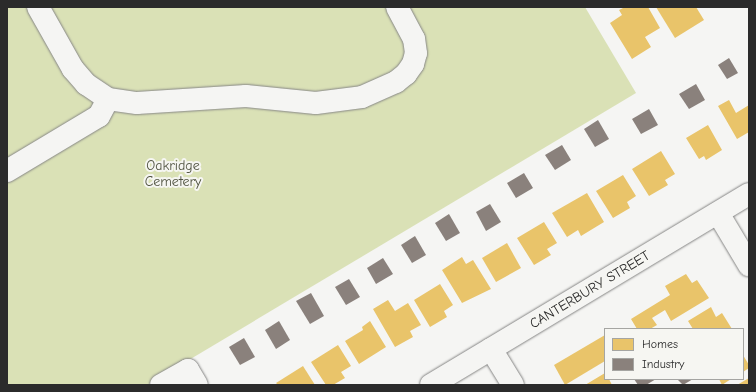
<!DOCTYPE html>
<style>
body{margin:0}
#map{position:relative;width:756px;height:392px;overflow:hidden;background:#f5f5f3;font-family:"Comic Neue",sans-serif}
div>[style]{position:absolute}
[style*='--x']{left:calc(var(--x)*1px);top:calc(var(--y)*1px);width:calc(var(--w)*1px);rotate:calc(var(--a)*1deg)}
.green>*{inset:0;background:#dae1b6}
.homes>*{inset:0;background:#e9c46a}
.industry>*{inset:0;background:#8a817c}
.roads{filter:drop-shadow(0 0 1px #868685) drop-shadow(0 0 1px #868685)}
.minor>*{height:22px;margin:-11px;padding:0 11px;transform-origin:11px;border-radius:11px;background:#f5f5f3}
span{translate:-50% -50%;white-space:nowrap;text-align:center;line-height:1.15;-webkit-text-stroke:4px #f6f6f2;paint-order:stroke}
.park-label{font-size:14px;color:#515442}
.street-label{font-size:14px;color:#2b2b2b}
.frame{position:absolute;inset:0;border:8px solid #2b2b2b;pointer-events:none}
.legend{position:absolute;left:604px;top:328px;width:140px;height:52px;box-sizing:border-box;background:#f6f6f2;border:1px solid #a5a5a2;margin:0;padding:5px 7px;list-style:none;font-size:12px;color:#2b2b2b}
.legend li{display:flex;align-items:center;gap:8px;height:20px}
.legend b{width:20px;border:1px solid #a5a5a2}
</style>
<div id="map">
<div class="green">
<i style="clip-path:polygon(7px 7px,585px 7px,636px 93px,147px 385px,7px 385px)"></i>
</div>
<div class="homes">
<i style="clip-path:polygon(625px 7px,648px 7px,660px 28px,645px 37px,651px 47px,632px 59px,610px 23px,622px 15px,619px 10px)"></i>
<i style="clip-path:polygon(656px 7px,696px 7px,704px 20px,675px 38px)"></i>
<i style="clip-path:polygon(729px 100px,736px 113px,749px 105px,749px 132px,737px 139px,718px 106px)"></i>
<i style="clip-path:polygon(708px 125px,722px 150px,706px 160px,704px 156px,699px 159px,686px 138px)"></i>
<i style="clip-path:polygon(661px 151px,675px 174px,665px 180px,668px 185px,649px 196px,632px 169px)"></i>
<i style="clip-path:polygon(623px 175px,636px 196px,627px 202px,630px 208px,613px 218px,596px 191px)"></i>
<i style="clip-path:polygon(587px 193px,604px 222px,581px 236px,578px 230px,567px 237px,552px 213px)"></i>
<i style="clip-path:polygon(544px 222px,557px 243px,547px 249px,551px 255px,534px 265px,517px 238px)"></i>
<i style="clip-path:polygon(507px 243px,521px 268px,496px 282px,482px 258px)"></i>
<i style="clip-path:polygon(462px 257px,466px 264px,473px 260px,491px 289px,462px 303px,442px 270px)"></i>
<i style="clip-path:polygon(686px 274px,692px 283px,697px 280px,709px 298px,671px 321px,665px 310px,652px 318px,657px 325px,650px 329px,637px 329px,631px 319px,670px 295px,665px 286px)"></i>
<i style="clip-path:polygon(440px 284px,453px 305px,444px 311px,447px 317px,430px 327px,414px 300px)"></i>
<i style="clip-path:polygon(388px 300px,395px 311px,408px 303px,421px 325px,410px 331px,413px 337px,395px 347px,373px 309px)"></i>
<i style="clip-path:polygon(711px 307px,716px 317px,722px 313px,732px 329px,693px 329px,688px 321px)"></i>
<i style="clip-path:polygon(370px 321px,386px 347px,359px 364px,345px 341px,363px 330px,362px 327px)"></i>
<i style="clip-path:polygon(605px 335px,605px 361px,565px 385px,554px 365px)"></i>
<i style="clip-path:polygon(338px 345px,351px 366px,341px 372px,345px 378px,333px 385px,326px 385px,311px 362px)"></i>
<i style="clip-path:polygon(743px 355px,749px 365px,749px 368px,743px 372px)"></i>
<i style="clip-path:polygon(303px 366px,315px 385px,278px 385px,276px 383px)"></i>
<i style="clip-path:polygon(605px 373px,605px 379px,609px 379px,612px 385px,585px 385px)"></i>
<i style="clip-path:polygon(749px 378px,749px 385px,737px 385px)"></i>
<i style="clip-path:polygon(719px 379px,731px 379px,722px 385px)"></i>
</div>
<div class="industry">
<i style="clip-path:polygon(729px 58px,738px 73px,727px 79px,718px 65px)"></i>
<i style="clip-path:polygon(696px 84px,705px 100px,689px 109px,679px 94px)"></i>
<i style="clip-path:polygon(649px 109px,658px 125px,641px 134px,632px 119px)"></i>
<i style="clip-path:polygon(598px 120px,609px 139px,595px 147px,584px 129px)"></i>
<i style="clip-path:polygon(562px 145px,571px 160px,555px 170px,545px 155px)"></i>
<i style="clip-path:polygon(524px 173px,533px 188px,516px 198px,507px 183px)"></i>
<i style="clip-path:polygon(490px 204px,501px 222px,486px 231px,476px 212px)"></i>
<i style="clip-path:polygon(449px 214px,460px 233px,446px 241px,435px 223px)"></i>
<i style="clip-path:polygon(415px 236px,426px 255px,412px 263px,401px 245px)"></i>
<i style="clip-path:polygon(383px 258px,393px 274px,376px 284px,367px 268px)"></i>
<i style="clip-path:polygon(349px 279px,360px 297px,346px 305px,335px 287px)"></i>
<i style="clip-path:polygon(311px 293px,324px 316px,310px 324px,296px 301px)"></i>
<i style="clip-path:polygon(279px 321px,290px 340px,276px 349px,265px 330px)"></i>
<i style="clip-path:polygon(244px 338px,255px 357px,240px 365px,229px 347px)"></i>
<i style="clip-path:polygon(634px 379px,656px 379px,646px 385px,638px 385px)"></i>
<i style="clip-path:polygon(677px 379px,693px 379px,683px 385px)"></i>
</div>
<div class="roads">
<div class="minor">
<i style="--x:38;--y:7;--w:71;--a:60.6"></i>
<i style="--x:73;--y:69;--w:20;--a:49"></i>
<i style="--x:86;--y:84;--w:27;--a:34"></i>
<i style="--x:108;--y:99;--w:29;--a:8"></i>
<i style="--x:137;--y:103;--w:109;--a:-3.7"></i>
<i style="--x:246;--y:96;--w:70;--a:5.7"></i>
<i style="--x:316;--y:103;--w:46;--a:-7.4"></i>
<i style="--x:362;--y:97;--w:37;--a:-24"></i>
<i style="--x:396;--y:82;--w:13;--a:-39"></i>
<i style="--x:406;--y:74;--w:12;--a:-55"></i>
<i style="--x:413;--y:64;--w:11;--a:-75"></i>
<i style="--x:416;--y:53;--w:14;--a:-98"></i>
<i style="--x:414;--y:39;--w:36;--a:-118"></i>
<i style="--x:7;--y:171;--w:107;--a:-30.9"></i>
<i style="--x:99;--y:116;--w:19;--a:-62"></i>
<i style="--x:718;--y:213;--w:61;--a:59.2"></i>
<i style="--x:491;--y:349;--w:42;--a:58.6"></i>
<i style="--x:161;--y:385;--w:31;--a:-29"></i>
<i style="--x:188;--y:370;--w:17;--a:59"></i>
<i style="--x:431;--y:385;--w:371;--a:-31"></i>
</div>
</div>
<div class="park-label">
<span style="left:173px;top:174px">Oakridge<br>Cemetery</span>
</div>
<div class="street-label">
<span style="left:590px;top:290px;rotate:-31deg">CANTERBURY STREET</span>
</div>
<div class="frame"></div>
<ul class="legend">
<li><b style="height:11px;background:#e9c46a"></b>Homes</li>
<li><b style="height:11px;background:#8a817c"></b>Industry</li>
</ul>
</div>
